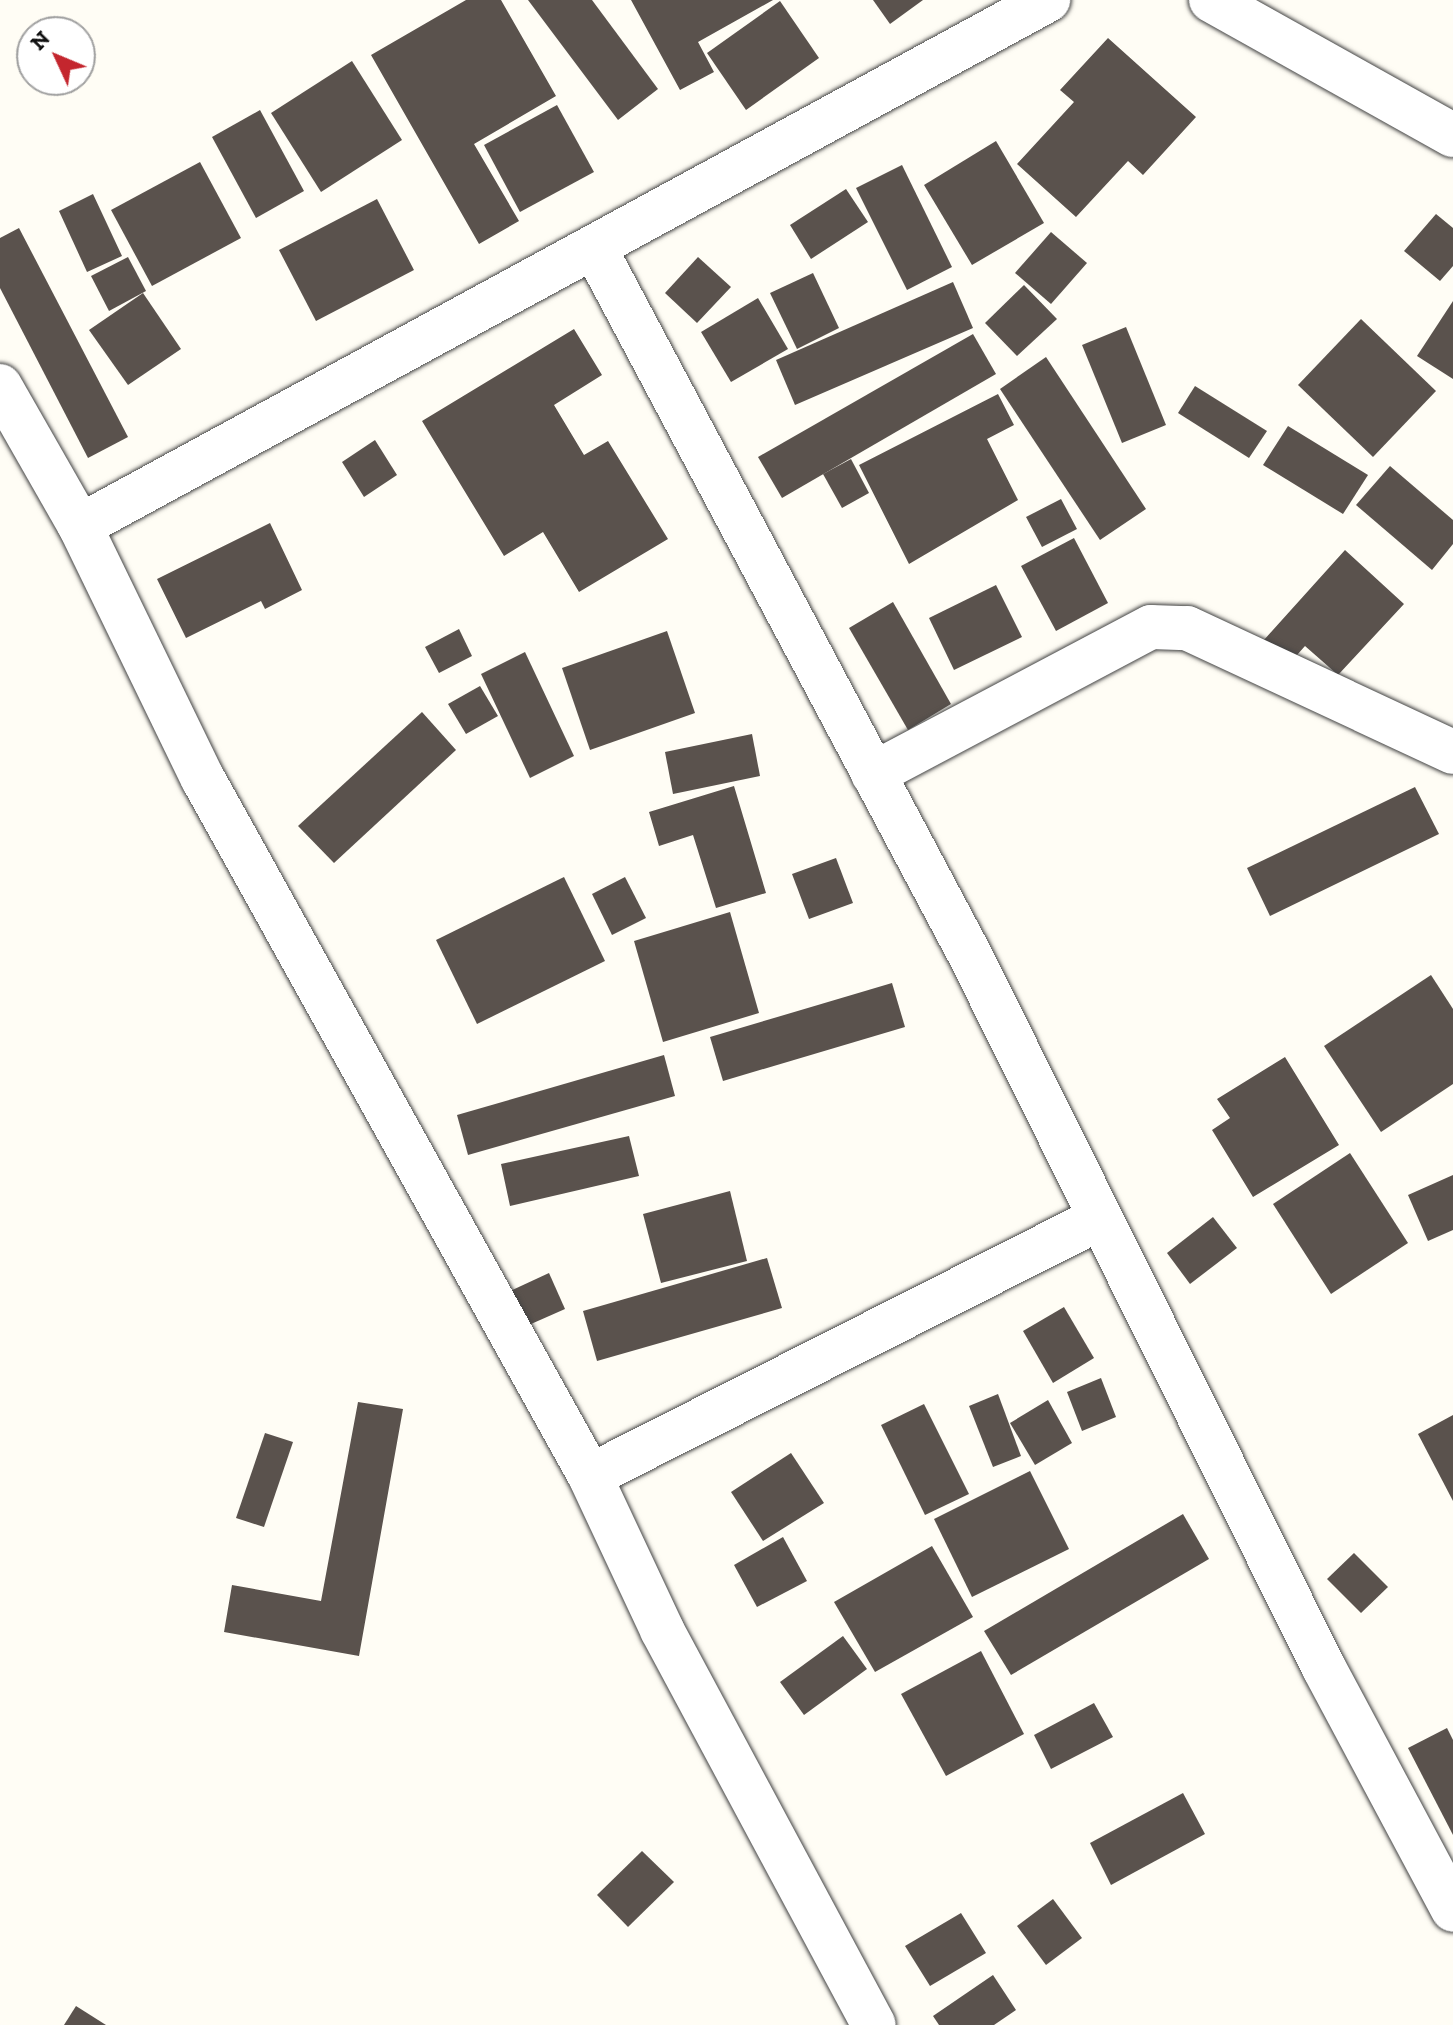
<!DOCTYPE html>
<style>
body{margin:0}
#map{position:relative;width:1453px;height:2025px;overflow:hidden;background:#fffdf5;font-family:"Zilla Slab",serif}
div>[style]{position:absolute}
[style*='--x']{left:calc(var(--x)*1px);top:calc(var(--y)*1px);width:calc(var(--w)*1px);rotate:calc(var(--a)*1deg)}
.building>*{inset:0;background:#5a524d}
.roads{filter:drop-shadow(0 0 2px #444) drop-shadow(0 0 2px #444)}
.minor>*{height:44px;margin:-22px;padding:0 22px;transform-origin:22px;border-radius:22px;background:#fff}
span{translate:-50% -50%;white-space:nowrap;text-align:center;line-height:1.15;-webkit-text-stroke:8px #fff;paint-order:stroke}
.north{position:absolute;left:16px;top:16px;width:80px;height:80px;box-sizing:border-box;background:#fff;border:2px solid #a0a0a0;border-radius:50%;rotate:314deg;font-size:22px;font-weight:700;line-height:32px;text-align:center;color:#111}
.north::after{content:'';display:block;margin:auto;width:28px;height:36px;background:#c4262e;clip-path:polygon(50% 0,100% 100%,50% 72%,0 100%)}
</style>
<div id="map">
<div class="building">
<i style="clip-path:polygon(466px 0,501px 0,556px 96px,474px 144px,519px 221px,479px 244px,371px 55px)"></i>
<i style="clip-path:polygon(528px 0,592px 0,658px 89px,618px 120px)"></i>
<i style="clip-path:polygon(631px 0,773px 0,698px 42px,714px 72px,680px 90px)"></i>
<i style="clip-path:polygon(873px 0,923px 0,890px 24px)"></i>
<i style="clip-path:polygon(780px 1px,819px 58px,746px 110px,707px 53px)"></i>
<i style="clip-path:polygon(1108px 38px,1196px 117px,1143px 175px,1128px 161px,1076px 217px,1017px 164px,1074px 102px,1060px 90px)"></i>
<i style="clip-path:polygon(352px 61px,402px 140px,321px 192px,271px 113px)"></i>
<i style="clip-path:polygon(557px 105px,594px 172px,520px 212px,484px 145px)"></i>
<i style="clip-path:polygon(260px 110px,304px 191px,256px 218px,212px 137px)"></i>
<i style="clip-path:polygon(996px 141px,1044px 223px,972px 265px,924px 185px)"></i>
<i style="clip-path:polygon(200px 162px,241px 238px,152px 286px,111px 210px)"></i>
<i style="clip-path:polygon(902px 165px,952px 267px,907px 290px,856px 188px)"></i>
<i style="clip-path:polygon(846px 189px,868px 222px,811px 259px,790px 225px)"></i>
<i style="clip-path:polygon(93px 194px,122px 256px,87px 272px,59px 211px)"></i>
<i style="clip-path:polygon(377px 199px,414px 270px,316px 321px,279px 250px)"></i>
<i style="clip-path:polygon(1436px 214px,1453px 228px,1453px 266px,1440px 281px,1404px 251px)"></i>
<i style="clip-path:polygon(19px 228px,128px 437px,88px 458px,0 288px,0 238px)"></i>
<i style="clip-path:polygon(1051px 232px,1087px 263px,1051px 304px,1015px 273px)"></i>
<i style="clip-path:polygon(128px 257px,146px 291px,109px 311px,91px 276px)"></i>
<i style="clip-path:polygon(698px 257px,731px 287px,697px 323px,665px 293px)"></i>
<i style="clip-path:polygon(813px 273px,839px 328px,797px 349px,770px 293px)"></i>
<i style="clip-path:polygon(953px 282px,973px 328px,795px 405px,776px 360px)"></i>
<i style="clip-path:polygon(1024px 285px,1057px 319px,1017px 356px,985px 323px)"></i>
<i style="clip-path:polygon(143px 293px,181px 349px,128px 385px,89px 330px)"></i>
<i style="clip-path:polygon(758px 298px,788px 349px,731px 382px,701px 332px)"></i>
<i style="clip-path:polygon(1453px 301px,1453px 379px,1417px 356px)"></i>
<i style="clip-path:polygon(1361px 319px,1436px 391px,1373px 457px,1298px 385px)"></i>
<i style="clip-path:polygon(1126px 327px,1166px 425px,1122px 443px,1082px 345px)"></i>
<i style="clip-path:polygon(574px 329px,602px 375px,554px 405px,584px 455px,608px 441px,668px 539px,579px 592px,543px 532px,504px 556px,422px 421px)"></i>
<i style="clip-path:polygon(973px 334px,996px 374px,782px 498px,758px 457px)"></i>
<i style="clip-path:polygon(1046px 357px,1146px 509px,1100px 540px,1000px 389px)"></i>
<i style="clip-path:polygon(1195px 386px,1267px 431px,1249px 458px,1178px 413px)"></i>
<i style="clip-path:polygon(998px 394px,1014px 425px,987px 439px,1018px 500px,909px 564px,859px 465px)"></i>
<i style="clip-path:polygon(1288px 426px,1368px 475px,1343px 514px,1263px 465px)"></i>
<i style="clip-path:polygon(375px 440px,397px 475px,364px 497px,342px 462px)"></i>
<i style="clip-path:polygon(851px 459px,869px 493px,842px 508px,823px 474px)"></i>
<i style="clip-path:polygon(1390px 466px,1453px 520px,1453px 544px,1432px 570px,1356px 505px)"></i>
<i style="clip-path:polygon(1061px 499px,1077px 529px,1042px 547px,1026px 517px)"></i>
<i style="clip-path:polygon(270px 523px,302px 590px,265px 609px,261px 601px,186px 638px,157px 579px)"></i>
<i style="clip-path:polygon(1074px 538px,1108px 603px,1056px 631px,1021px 566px)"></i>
<i style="clip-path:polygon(1345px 550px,1404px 604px,1338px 675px,1305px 646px,1289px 664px,1263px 641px)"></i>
<i style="clip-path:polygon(996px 585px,1022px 637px,954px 670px,929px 618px)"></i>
<i style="clip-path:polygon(893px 602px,951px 704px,908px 730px,849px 628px)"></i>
<i style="clip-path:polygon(459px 629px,472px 656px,439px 673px,425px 647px)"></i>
<i style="clip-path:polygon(667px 631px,695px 713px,590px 750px,562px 668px)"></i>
<i style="clip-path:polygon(525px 652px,574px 756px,530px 778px,481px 674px)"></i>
<i style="clip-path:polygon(480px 686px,498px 716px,466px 734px,448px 704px)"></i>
<i style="clip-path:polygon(422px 712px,456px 750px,334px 863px,298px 826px)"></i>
<i style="clip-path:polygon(752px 734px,760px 776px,673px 794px,665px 752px)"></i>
<i style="clip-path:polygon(734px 786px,766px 893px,716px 908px,693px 835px,659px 846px,649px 812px)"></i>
<i style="clip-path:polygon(1415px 787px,1439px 834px,1270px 916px,1247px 868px)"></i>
<i style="clip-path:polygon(836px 858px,853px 903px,809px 919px,792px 874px)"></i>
<i style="clip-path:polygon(564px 877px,605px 961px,477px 1024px,436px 940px)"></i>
<i style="clip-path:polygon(625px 877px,646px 918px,612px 935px,592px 894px)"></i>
<i style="clip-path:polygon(730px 912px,759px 1013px,663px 1042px,634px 941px)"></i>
<i style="clip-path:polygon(1431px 975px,1453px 1009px,1453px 1084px,1381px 1132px,1324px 1046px)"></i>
<i style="clip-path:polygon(892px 983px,905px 1027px,723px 1081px,710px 1037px)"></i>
<i style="clip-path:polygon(664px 1055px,675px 1096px,468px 1155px,457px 1115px)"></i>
<i style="clip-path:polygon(1285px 1057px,1339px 1145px,1253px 1197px,1212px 1130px,1230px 1118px,1217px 1099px)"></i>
<i style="clip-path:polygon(629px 1136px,639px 1176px,510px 1206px,501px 1164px)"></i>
<i style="clip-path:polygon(1350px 1153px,1408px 1243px,1331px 1294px,1273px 1204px)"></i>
<i style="clip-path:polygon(1453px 1175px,1453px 1230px,1428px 1241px,1408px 1195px)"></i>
<i style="clip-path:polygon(730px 1191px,747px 1261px,661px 1283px,643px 1214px)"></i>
<i style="clip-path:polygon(1213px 1217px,1237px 1248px,1190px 1284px,1167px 1253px)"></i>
<i style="clip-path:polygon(767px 1258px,782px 1308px,597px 1361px,583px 1311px)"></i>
<i style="clip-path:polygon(549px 1273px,565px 1309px,522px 1328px,506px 1293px)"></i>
<i style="clip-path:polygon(1064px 1307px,1094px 1358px,1053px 1383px,1023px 1331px)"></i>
<i style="clip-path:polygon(1101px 1378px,1116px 1417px,1082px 1431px,1067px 1392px)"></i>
<i style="clip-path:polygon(998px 1394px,1021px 1456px,993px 1467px,969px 1406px)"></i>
<i style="clip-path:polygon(1048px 1400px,1072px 1443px,1035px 1465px,1010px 1423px)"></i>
<i style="clip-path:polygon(358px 1402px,403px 1409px,359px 1656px,224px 1632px,232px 1585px,321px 1601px)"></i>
<i style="clip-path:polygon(924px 1404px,969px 1494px,925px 1515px,881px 1425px)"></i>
<i style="clip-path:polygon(1453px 1415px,1453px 1501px,1418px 1434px)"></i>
<i style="clip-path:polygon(265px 1433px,293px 1442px,264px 1527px,236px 1518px)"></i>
<i style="clip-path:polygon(791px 1453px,824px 1503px,763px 1541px,731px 1492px)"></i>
<i style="clip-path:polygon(1030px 1471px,1069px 1549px,972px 1597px,934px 1519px)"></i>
<i style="clip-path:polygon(1183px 1514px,1209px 1559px,1011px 1675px,984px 1631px)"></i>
<i style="clip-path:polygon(783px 1537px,807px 1581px,757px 1607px,734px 1565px)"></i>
<i style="clip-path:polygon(932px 1546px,973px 1617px,875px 1672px,834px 1602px)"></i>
<i style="clip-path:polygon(1354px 1553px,1388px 1587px,1361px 1613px,1327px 1579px)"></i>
<i style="clip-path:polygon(843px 1636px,867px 1669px,804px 1715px,780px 1682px)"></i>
<i style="clip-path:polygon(981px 1651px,1024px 1734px,946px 1776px,901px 1694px)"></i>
<i style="clip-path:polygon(1094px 1703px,1113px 1737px,1051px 1769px,1034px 1735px)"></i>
<i style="clip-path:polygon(1447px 1728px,1453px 1740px,1453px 1835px,1408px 1748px)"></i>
<i style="clip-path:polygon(1183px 1793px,1205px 1834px,1111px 1885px,1090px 1843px)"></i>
<i style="clip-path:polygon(642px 1851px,674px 1882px,628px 1927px,597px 1895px)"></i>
<i style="clip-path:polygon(1053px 1899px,1082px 1938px,1046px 1965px,1017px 1926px)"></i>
<i style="clip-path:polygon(961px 1913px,986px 1953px,930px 1986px,905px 1946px)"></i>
<i style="clip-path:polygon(993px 1975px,1016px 2010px,994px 2025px,939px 2025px,933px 2016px)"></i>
<i style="clip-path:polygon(76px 2006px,106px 2025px,64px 2025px)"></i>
</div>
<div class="roads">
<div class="minor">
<i style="--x:1211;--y:0;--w:277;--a:29.2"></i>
<i style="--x:594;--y:247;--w:804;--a:62.03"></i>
<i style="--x:971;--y:957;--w:794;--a:63.6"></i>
<i style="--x:1324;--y:1668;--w:274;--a:61.9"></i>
<i style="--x:0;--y:386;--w:161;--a:60.3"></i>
<i style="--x:80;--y:526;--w:281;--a:64.1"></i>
<i style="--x:203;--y:779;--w:797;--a:60.96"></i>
<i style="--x:590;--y:1476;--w:170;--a:64.9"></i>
<i style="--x:662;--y:1630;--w:448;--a:61.8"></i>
<i style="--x:80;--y:526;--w:1102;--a:-28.52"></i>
<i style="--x:873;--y:774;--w:314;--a:-27.9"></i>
<i style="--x:1151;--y:627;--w:36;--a:2"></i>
<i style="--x:1187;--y:628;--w:293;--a:25"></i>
<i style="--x:590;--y:1476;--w:572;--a:-26.83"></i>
</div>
</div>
<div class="north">N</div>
</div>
